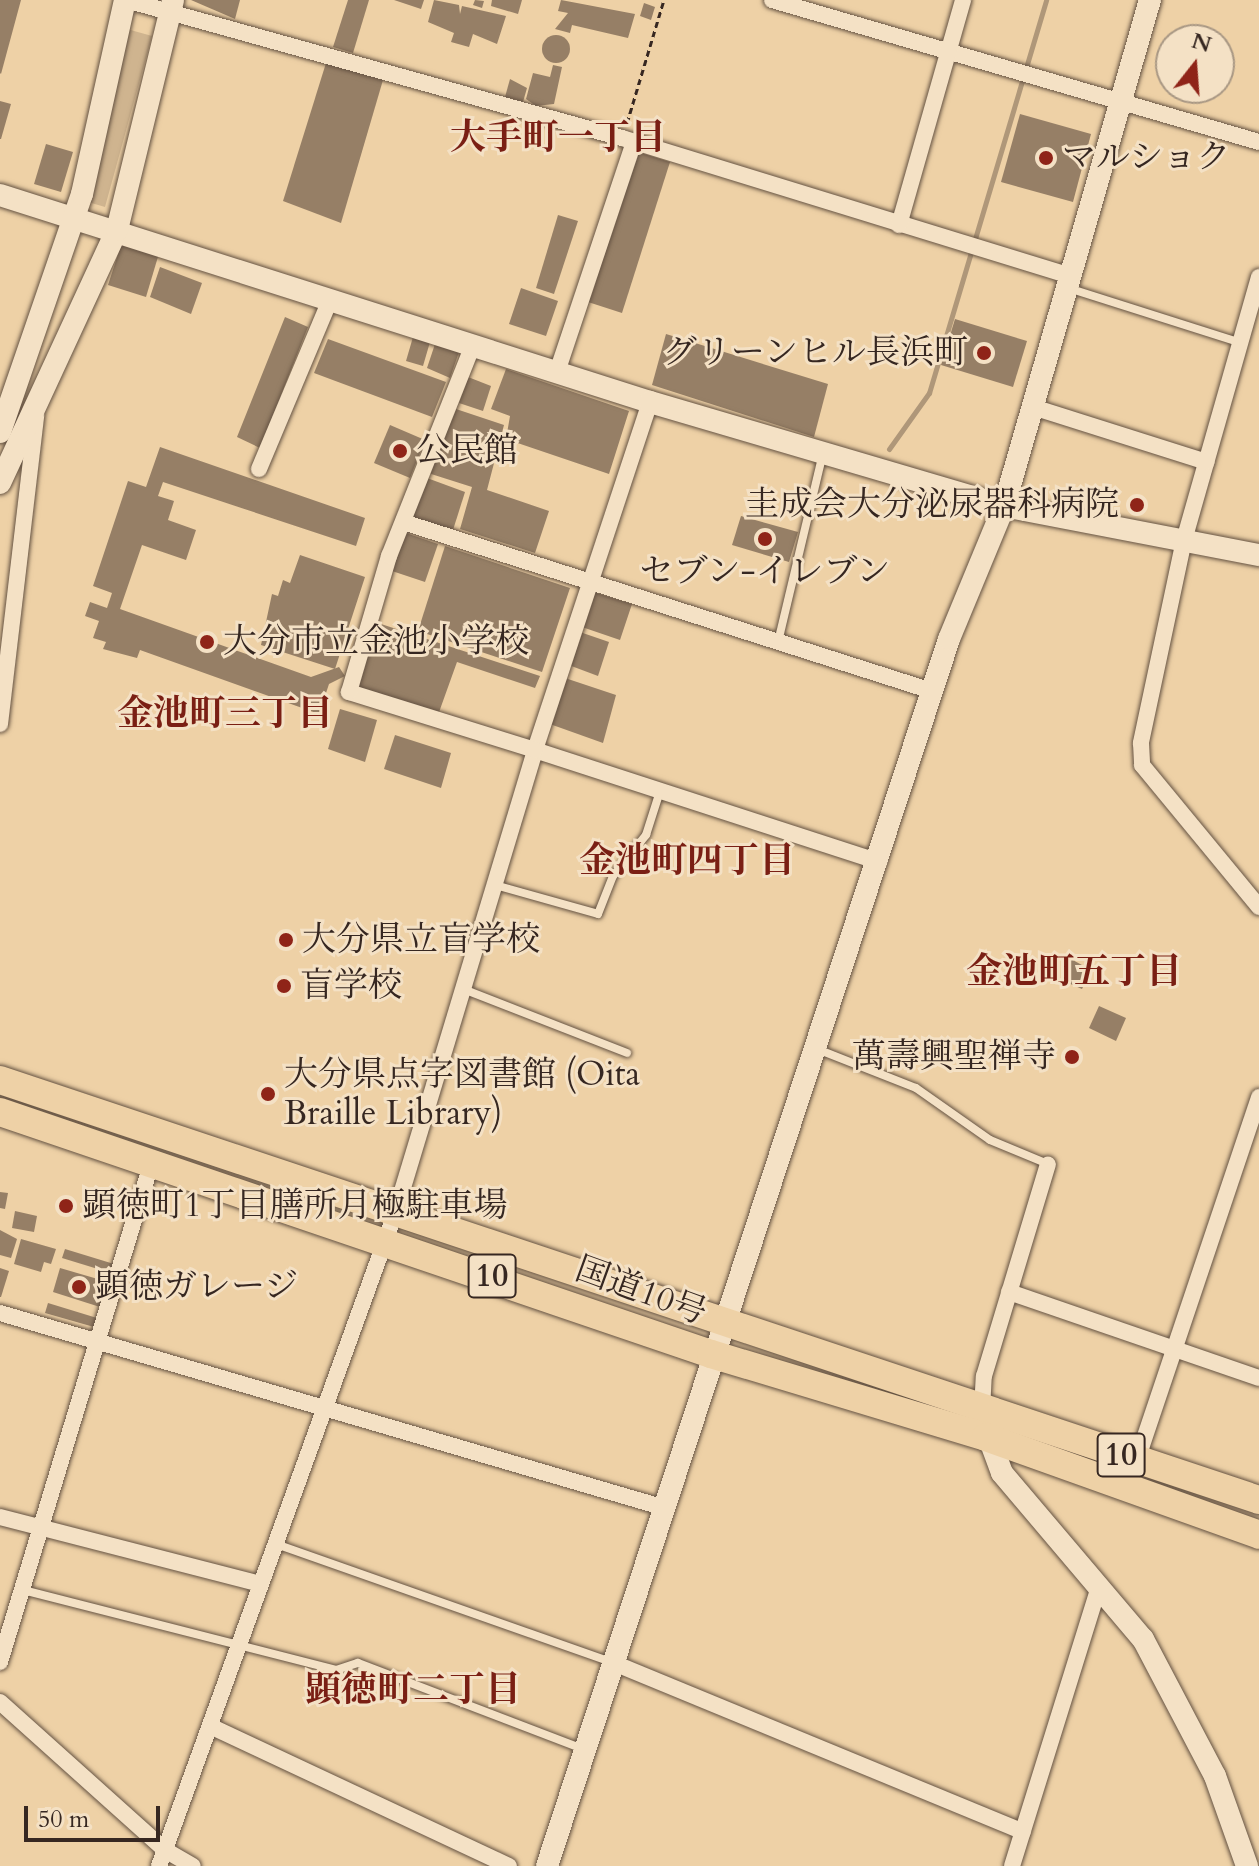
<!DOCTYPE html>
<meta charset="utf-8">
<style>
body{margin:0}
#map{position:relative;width:1259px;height:1866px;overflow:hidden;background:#eed1a6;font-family:Cardo,"Noto Serif JP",serif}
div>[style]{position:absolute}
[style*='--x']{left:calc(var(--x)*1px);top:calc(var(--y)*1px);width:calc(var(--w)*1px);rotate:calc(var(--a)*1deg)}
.green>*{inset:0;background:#cfb48f}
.stream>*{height:5px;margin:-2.5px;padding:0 2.5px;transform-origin:2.5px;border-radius:2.5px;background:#af9779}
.building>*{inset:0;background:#967f66}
.round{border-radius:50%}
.path>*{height:3px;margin-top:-1.5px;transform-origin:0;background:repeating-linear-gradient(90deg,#362721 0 6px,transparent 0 10px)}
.roads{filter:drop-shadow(0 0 2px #645242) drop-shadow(0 0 2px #645242)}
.lane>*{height:8px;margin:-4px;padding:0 4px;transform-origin:4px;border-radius:4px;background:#f4e1c5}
.street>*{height:16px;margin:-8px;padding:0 8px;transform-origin:8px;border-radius:8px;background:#f4e1c5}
.secondary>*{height:22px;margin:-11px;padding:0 11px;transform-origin:11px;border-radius:11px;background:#f4e1c5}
.highway>*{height:28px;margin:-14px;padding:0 14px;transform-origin:14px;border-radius:14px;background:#eed1a6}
.dots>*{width:22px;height:22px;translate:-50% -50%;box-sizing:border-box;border:4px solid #f4e1c5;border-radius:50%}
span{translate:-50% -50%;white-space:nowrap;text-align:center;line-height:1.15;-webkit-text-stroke:6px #f4e1c5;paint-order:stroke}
.shield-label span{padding:2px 6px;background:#f4e1c5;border:2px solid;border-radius:6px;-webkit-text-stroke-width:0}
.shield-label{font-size:32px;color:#362721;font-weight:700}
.poi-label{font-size:34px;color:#362721}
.left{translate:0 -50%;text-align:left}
.right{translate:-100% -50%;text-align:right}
.street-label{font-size:34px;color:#362721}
.neighbourhood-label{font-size:36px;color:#7a1f14;font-weight:700}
.north{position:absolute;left:1155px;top:24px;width:80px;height:80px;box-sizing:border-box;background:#f4e1c5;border:2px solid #a89783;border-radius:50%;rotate:17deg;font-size:22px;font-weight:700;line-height:32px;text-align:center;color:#362721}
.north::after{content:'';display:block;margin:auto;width:28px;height:36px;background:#8f2418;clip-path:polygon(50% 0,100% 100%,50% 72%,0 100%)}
.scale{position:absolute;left:24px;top:1806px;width:136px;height:36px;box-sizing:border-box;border:4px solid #362721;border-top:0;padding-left:10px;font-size:24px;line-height:28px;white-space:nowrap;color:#362721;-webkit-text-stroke:6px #f4e1c5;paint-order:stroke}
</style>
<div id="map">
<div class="green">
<i style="clip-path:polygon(127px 29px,152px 36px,105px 207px,88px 202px)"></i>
</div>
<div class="stream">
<i style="--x:889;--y:449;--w:69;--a:-54.5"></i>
<i style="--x:929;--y:393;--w:410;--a:-73.4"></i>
</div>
<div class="building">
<i style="clip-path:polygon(0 0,21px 0,1px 74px,0 73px)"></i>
<i style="clip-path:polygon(191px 0,240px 0,235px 19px)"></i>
<i style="clip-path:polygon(348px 0,369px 0,353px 53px,333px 47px)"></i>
<i style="clip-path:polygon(394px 0,424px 0,421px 9px)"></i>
<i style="clip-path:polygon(434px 0,459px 5px,460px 14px,462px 6px,506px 16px,497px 44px,473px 34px,469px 47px,451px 42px,454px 33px,428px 22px)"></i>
<i style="clip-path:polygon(475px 0,484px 1px,482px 8px,473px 5px)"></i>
<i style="clip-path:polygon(492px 0,522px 0,518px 14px,491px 6px)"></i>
<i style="clip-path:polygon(561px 0,635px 14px,628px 38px,572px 25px,570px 33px,555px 29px,568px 13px,558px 11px)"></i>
<i style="clip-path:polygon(644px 3px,655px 7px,651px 20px,640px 16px)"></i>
<i class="round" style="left:542px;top:35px;width:28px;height:28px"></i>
<i style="clip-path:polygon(326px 63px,383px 80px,341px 223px,283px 201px)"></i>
<i style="clip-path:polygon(553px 65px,562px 67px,554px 104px,536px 106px,526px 99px,533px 73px,550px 77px)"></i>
<i style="clip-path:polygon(510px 79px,527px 88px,523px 102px,505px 97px)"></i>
<i style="clip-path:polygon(0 101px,11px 104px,1px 139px,0 139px)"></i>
<i style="clip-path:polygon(1020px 114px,1091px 134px,1073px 202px,1001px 182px)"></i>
<i style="clip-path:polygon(46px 144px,73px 152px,61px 192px,34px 184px)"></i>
<i style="clip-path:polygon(638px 152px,670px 162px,622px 313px,588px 302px)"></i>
<i style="clip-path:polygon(558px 215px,578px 221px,554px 294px,536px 288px)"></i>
<i style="clip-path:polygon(123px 239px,160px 250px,146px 297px,108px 285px)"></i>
<i style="clip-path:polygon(160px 267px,202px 283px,191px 314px,150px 297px)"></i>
<i style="clip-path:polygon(521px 288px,558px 301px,546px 336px,509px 324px)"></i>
<i style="clip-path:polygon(285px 317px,308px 327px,260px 448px,237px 437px)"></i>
<i style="clip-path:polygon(955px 319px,1027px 341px,1013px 387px,941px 365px)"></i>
<i style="clip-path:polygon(666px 334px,828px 384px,814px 437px,652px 385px)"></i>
<i style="clip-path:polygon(413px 337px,430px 342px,423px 366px,406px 361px)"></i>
<i style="clip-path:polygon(328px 339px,446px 382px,432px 417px,314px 373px)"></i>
<i style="clip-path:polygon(435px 344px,459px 352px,450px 378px,427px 368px)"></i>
<i style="clip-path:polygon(506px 369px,629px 411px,609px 474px,506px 439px,510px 416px,491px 409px)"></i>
<i style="clip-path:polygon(468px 377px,491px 386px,483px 411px,459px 403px)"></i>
<i style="clip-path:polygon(456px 409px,504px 425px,487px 490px,549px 511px,535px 553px,460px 529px,472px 487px,428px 473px)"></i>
<i style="clip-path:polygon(390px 425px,425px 440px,410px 478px,374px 463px)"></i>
<i style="clip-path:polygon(160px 447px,365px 518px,356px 546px,163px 482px,158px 496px,174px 501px,168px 520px,196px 530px,186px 560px,142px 545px,120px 609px,311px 677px,339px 667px,345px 676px,329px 684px,319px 714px,140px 650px,137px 658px,103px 649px,106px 642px,93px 638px,99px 621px,85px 616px,90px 602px,107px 608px,112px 593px,93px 586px,128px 481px,146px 487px)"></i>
<i style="clip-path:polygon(427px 478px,465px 492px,453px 530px,412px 517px)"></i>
<i style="clip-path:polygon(741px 516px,798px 532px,789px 562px,732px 545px)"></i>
<i style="clip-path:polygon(406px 533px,438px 544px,425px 582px,392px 571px)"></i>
<i style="clip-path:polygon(445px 546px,570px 588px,542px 672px,418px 631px)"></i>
<i style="clip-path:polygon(300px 555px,365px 577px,335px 669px,261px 645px,272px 594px,278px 596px,283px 580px,290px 583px)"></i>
<i style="clip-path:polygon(590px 591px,632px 604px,620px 640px,579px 626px)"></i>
<i style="clip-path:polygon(378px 623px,540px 676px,535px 688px,457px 662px,438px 715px,357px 690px)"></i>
<i style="clip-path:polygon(577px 631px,609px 642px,598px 676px,566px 664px)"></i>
<i style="clip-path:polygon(562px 677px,616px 695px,603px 743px,547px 723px)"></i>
<i style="clip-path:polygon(340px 709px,377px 720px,365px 762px,328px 749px)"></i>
<i style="clip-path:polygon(395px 735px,451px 753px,441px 788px,384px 769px)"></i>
<i style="clip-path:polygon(1071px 959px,1091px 970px,1082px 989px,1061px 980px)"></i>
<i style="clip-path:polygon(1099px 1006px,1126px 1018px,1116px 1041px,1089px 1028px)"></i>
<i style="clip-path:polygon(0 1192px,8px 1193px,5px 1209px,0 1208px)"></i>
<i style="clip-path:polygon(15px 1211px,37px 1216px,34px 1232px,12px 1228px)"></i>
<i style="clip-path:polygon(0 1230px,17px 1239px,11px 1258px,0 1255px)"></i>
<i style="clip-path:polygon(21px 1239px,56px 1249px,51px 1264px,44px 1262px,41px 1272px,14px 1264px)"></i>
<i style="clip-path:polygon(65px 1249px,114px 1264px,111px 1273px,62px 1258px)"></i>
<i style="clip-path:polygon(0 1268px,9px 1271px,1px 1297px,0 1297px)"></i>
<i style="clip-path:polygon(60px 1268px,108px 1282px,100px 1307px,53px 1292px)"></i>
<i style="clip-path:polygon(48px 1303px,97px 1318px,94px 1327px,45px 1313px)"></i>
</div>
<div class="path">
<i style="--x:627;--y:123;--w:128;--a:-73.3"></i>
</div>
<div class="roads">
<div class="lane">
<i style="--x:1068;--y:288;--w:182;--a:17.6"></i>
<i style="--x:778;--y:642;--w:194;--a:-76.6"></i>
<i style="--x:495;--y:885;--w:107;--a:15.7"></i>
<i style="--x:598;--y:914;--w:41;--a:-68.5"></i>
<i style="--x:613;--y:876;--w:53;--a:-51.2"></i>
<i style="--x:646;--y:835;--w:46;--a:-72.3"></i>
<i style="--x:463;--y:989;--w:176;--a:21.3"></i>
<i style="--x:817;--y:1049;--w:106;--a:21.5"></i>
<i style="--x:916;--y:1088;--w:90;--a:35.1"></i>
<i style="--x:990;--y:1140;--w:63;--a:22.5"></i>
<i style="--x:276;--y:1544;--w:356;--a:19.4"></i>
<i style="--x:23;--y:1590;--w:323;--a:14.3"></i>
<i style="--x:336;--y:1670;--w:23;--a:-18"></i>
<i style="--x:358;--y:1663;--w:241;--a:20.9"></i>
</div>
<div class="street">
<i style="--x:126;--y:0;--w:515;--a:15.55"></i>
<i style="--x:622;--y:138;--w:469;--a:17.1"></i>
<i style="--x:772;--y:0;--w:507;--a:16.26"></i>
<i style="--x:899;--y:225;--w:234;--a:-74.1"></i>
<i style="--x:1259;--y:277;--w:273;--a:105.9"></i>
<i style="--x:1184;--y:540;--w:208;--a:102"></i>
<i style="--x:1141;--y:743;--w:22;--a:87"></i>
<i style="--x:1142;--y:765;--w:184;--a:50.5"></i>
<i style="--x:557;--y:372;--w:243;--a:-71.5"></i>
<i style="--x:650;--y:402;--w:367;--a:108.3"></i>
<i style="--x:535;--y:750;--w:362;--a:18"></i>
<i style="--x:1033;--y:407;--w:182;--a:17.6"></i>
<i style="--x:259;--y:469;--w:183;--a:-67.2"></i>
<i style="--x:403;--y:522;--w:555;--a:17.72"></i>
<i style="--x:0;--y:724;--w:310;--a:-83.3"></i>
<i style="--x:1009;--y:1292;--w:264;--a:19"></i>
<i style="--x:0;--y:1313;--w:693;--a:16.34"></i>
<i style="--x:982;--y:1410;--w:34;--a:-87"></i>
<i style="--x:984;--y:1376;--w:221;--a:-73.2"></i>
<i style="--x:1137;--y:1460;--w:383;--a:-71.4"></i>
<i style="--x:0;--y:1517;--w:269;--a:14.4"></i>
<i style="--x:0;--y:1662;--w:524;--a:-73.12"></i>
<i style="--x:616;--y:1664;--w:440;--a:22.4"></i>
<i style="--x:0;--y:1702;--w:222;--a:41.9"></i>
<i style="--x:165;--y:1850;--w:32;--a:30"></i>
<i style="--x:210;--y:1726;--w:330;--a:25.1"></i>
<i style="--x:159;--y:1866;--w:697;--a:-70.11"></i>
<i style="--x:396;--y:1211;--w:481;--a:-73.2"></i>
<i style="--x:535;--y:750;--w:195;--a:-162.7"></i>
<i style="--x:349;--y:692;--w:142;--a:-73.6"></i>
<i style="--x:389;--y:556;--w:227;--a:-68.3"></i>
<i style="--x:1012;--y:1866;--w:292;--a:-72.7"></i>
</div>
<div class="secondary">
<i style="--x:0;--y:195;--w:682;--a:17.66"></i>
<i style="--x:650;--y:402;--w:369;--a:16.4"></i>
<i style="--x:1004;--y:506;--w:260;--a:10.9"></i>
<i style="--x:0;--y:432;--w:252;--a:-71"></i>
<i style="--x:82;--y:194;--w:199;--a:-77.5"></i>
<i style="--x:0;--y:483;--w:279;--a:-65.2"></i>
<i style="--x:117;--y:230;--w:237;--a:-76.3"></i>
<i style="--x:985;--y:1427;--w:49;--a:69.7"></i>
<i style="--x:1002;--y:1473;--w:218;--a:49.7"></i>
<i style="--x:1143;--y:1639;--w:155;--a:62.3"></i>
<i style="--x:1215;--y:1776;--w:96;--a:70.4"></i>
<i style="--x:547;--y:1866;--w:1291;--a:-71.86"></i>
<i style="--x:949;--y:639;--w:144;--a:-67.5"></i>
<i style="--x:1004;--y:506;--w:527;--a:-73.91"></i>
</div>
<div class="highway">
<i style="--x:0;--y:1080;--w:1327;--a:18.45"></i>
<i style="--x:0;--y:1112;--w:751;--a:18.8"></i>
<i style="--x:711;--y:1354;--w:287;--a:16.8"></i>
<i style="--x:986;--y:1437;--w:290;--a:19.7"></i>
</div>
</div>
<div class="dots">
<i style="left:1046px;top:158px;background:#8f2418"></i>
<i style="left:984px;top:353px;background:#8f2418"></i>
<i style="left:400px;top:451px;background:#8f2418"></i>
<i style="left:1137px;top:505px;background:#8f2418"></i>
<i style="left:765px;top:539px;background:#8f2418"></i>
<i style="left:207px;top:642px;background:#8f2418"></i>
<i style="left:286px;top:940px;background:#8f2418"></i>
<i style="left:284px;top:986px;background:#8f2418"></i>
<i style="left:1072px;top:1057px;background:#8f2418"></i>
<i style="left:268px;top:1094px;background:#8f2418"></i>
<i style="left:66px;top:1206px;background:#8f2418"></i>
<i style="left:79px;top:1287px;background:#8f2418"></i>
</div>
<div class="shield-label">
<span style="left:492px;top:1276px">10</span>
<span style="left:1121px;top:1455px">10</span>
</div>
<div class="poi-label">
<span class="left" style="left:1062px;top:158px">マルショク</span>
<span class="right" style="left:968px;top:353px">グリーンヒル長浜町</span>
<span class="left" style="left:416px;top:451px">公民館</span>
<span class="right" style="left:1119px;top:505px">圭成会大分泌尿器科病院</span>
<span style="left:765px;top:572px">セブン-イレブン</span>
<span class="left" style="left:223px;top:642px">大分市立金池小学校</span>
<span class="left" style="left:302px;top:940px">大分県立盲学校</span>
<span class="left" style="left:300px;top:986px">盲学校</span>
<span class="right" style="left:1056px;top:1057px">萬壽興聖禅寺</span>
<span class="left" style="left:284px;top:1094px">大分県点字図書館 (Oita<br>Braille Library)</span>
<span class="left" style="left:82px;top:1206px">顕徳町1丁目膳所月極駐車場</span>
<span class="left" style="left:95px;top:1287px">顕徳ガレージ</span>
</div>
<div class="street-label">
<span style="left:641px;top:1291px;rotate:20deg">国道10号</span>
</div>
<div class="neighbourhood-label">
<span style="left:558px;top:138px">大手町一丁目</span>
<span style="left:225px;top:714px">金池町三丁目</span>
<span style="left:687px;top:861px">金池町四丁目</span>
<span style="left:1074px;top:972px">金池町五丁目</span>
<span style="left:413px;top:1690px">顕徳町二丁目</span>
</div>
<div class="north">N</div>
<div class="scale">50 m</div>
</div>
